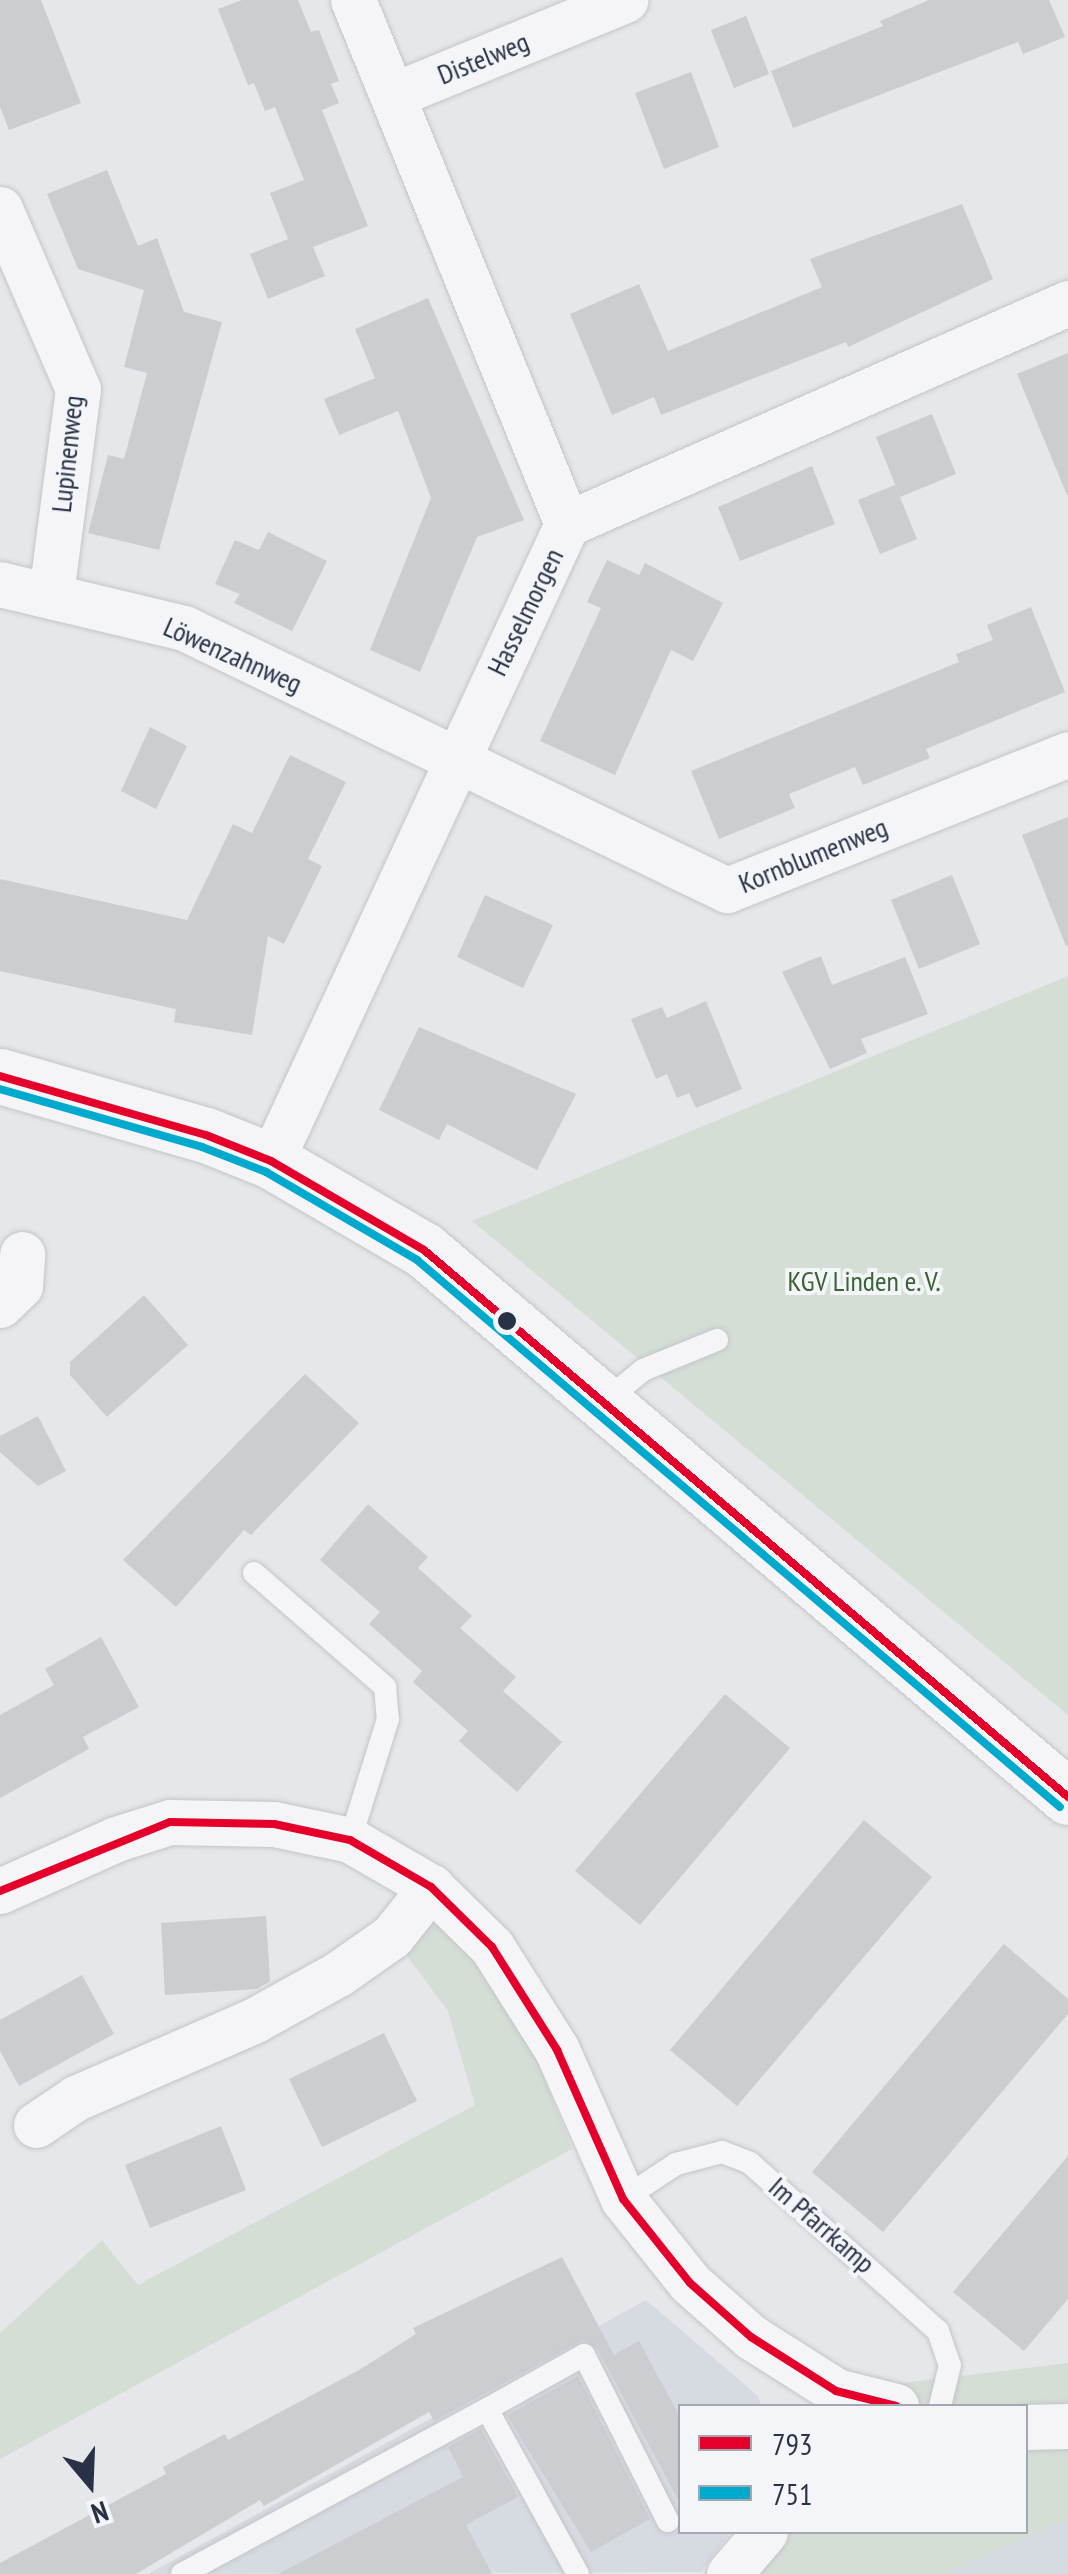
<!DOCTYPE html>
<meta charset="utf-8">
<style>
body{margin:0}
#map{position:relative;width:1068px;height:2574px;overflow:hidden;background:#e5e7ea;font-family:"PT Sans Narrow",sans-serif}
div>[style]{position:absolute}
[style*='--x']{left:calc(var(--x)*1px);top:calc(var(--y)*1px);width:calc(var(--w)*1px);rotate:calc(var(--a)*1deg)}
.built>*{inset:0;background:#d6dae1}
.green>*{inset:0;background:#d4ded5}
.building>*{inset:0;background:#cbcdd1}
.roads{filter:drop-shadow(0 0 2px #c3c5c8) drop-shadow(0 0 2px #c3c5c8)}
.service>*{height:22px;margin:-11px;padding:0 11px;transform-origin:11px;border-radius:11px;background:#f5f5f7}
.minor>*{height:45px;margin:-22.5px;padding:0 22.5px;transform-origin:22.5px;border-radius:22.5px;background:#f5f5f7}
.tertiary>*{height:55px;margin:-27.5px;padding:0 27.5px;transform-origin:27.5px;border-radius:27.5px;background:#f5f5f7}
.bus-1>*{height:8px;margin:-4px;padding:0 4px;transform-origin:4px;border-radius:4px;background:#e4002b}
.bus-2>*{height:8px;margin:-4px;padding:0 4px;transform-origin:4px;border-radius:4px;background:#00a9ce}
.dots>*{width:28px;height:28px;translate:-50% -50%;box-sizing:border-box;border:5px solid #f3f5f9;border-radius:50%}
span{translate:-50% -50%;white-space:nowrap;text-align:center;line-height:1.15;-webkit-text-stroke:8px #f3f5f9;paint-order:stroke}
.street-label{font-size:28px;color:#293147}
.park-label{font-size:28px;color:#3a6435}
.legend{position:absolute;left:678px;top:2404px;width:350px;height:130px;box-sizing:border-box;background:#f3f5f9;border:2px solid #a2a7b2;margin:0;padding:12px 18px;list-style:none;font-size:30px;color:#293147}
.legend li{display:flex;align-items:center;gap:20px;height:50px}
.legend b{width:50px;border:2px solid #a2a7b2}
.north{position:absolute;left:40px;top:2434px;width:100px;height:100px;-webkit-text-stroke:8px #f3f5f9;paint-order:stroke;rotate:161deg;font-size:28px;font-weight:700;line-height:40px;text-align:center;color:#293147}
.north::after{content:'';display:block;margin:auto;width:35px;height:45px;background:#293147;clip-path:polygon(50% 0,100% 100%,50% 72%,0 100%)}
</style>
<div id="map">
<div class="built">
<i style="clip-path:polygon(646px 2300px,758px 2396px,761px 2406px,680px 2406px,680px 2532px,731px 2532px,701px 2572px,148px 2574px)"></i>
<i style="clip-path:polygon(1068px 2519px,1068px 2574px,943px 2574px,1010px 2543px)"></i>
</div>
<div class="green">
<i style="clip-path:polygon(1068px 976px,1068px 1715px,472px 1221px)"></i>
<i style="clip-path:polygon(431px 1887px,527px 2034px,572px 2149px,0 2459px,0 2333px,102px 2240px,138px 2285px,475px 2105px,448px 2011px,392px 1936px)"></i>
<i style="clip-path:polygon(1068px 2363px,1068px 2519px,943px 2574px,729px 2574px,764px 2532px,1026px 2532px,1026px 2406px,829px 2406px,836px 2391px)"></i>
</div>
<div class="building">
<i style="clip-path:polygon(0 0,41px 0,81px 103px,9px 130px,0 107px)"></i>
<i style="clip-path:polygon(242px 0,298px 0,311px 32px,319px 30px,339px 81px,331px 84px,339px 103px,322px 110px,368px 226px,313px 247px,325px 276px,268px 299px,250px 254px,288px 239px,270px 193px,304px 180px,275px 107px,265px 111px,254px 83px,248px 85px,218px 9px)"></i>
<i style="clip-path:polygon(929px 0,1049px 0,1065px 37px,1023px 54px,1018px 42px,793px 128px,771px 71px,883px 26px,880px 21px)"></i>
<i style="clip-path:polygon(746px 16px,769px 74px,734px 88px,711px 30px)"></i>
<i style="clip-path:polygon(691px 72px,719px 147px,664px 169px,635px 93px)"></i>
<i style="clip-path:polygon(107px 170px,138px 246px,157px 238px,184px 312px,222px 322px,159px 550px,88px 533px,108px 455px,124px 459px,147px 373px,124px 367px,144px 290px,78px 269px,47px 194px)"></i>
<i style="clip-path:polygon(962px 204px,993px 279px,848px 347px,846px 342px,661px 415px,654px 397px,612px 415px,570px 314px,639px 284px,668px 351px,822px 287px,810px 259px)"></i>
<i style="clip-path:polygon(428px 298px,524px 520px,477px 537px,420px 672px,370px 650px,431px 498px,398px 411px,339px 435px,324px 399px,375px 378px,355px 329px)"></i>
<i style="clip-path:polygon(1068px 353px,1068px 495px,1067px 495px,1017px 374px)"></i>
<i style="clip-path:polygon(932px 414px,956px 474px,900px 497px,876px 437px)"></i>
<i style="clip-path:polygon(812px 466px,835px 524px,740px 561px,718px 507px)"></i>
<i style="clip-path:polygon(895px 485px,917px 539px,880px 554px,858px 500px)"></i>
<i style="clip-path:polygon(268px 532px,327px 561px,292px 631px,234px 603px,240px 594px,215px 584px,235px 540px,259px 550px)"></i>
<i style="clip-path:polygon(607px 560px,639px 575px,645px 563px,723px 603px,693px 661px,671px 650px,615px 775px,540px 741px,601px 608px,587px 602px)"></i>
<i style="clip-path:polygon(1031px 607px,1065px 692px,926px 749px,930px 758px,863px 785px,855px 767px,789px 794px,795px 808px,719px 839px,691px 771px,959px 662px,956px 654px,993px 640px,987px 625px)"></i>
<i style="clip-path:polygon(150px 727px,187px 746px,156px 809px,121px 791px)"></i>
<i style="clip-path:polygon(290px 755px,346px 782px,308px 859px,322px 866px,284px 944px,268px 936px,252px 1035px,174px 1022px,176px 1009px,0 971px,0 879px,187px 920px,233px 824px,252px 833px)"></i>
<i style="clip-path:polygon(1068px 817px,1068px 945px,1066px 946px,1022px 835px)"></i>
<i style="clip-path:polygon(952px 875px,980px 944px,919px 969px,891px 900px)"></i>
<i style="clip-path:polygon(485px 895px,553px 925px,523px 988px,457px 957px)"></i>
<i style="clip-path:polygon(821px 956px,832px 985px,905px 957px,928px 1014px,861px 1039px,867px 1053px,830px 1069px,782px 972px)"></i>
<i style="clip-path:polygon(706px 1001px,742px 1089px,696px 1108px,689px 1093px,677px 1098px,667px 1074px,656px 1079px,631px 1019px,662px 1007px,667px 1018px)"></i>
<i style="clip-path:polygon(419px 1027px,576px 1094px,537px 1170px,447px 1124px,439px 1140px,379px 1110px)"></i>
<i style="clip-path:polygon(144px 1295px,188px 1345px,107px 1417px,70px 1375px,70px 1362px)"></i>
<i style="clip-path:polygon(305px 1374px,359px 1423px,251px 1535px,244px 1530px,176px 1607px,123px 1560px)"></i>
<i style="clip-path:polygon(38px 1416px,66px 1471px,38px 1486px,0 1452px,0 1436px)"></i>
<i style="clip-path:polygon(368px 1504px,428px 1557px,418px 1568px,472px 1616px,460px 1628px,516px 1677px,503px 1691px,562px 1742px,517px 1792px,459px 1741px,468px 1731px,413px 1682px,422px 1671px,369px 1624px,380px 1612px,320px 1560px)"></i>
<i style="clip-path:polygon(101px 1637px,139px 1707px,83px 1737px,89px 1749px,0 1798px,0 1715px,54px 1685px,45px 1669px)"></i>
<i style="clip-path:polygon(725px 1694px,790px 1748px,640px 1925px,575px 1871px)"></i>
<i style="clip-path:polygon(864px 1820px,932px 1877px,737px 2106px,670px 2050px)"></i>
<i style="clip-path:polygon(266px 1916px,270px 1981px,257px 1989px,165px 1995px,161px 1923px)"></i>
<i style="clip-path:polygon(1004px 1944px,1068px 1999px,1068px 2014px,883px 2232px,812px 2172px)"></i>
<i style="clip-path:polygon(82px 1975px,114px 2034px,19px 2086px,0 2051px,0 2020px)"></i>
<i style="clip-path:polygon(384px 2033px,417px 2101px,322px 2147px,289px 2079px)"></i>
<i style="clip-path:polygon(221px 2126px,246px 2190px,150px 2228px,125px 2165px)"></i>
<i style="clip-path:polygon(1068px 2156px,1068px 2299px,1024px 2351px,953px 2292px)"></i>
<i style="clip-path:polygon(562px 2257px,614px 2355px,639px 2341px,680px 2417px,680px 2503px,597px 2348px,583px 2340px,434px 2421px,429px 2412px,264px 2506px,260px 2500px,136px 2574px,0 2574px,0 2563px,166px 2474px,163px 2467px,225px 2434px,228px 2440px,359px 2370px,416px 2334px,413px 2328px)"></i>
<i style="clip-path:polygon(578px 2376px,650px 2519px,591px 2552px,507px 2415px)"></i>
<i style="clip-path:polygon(481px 2429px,518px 2497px,466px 2525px,492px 2574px,278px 2574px,463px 2477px,448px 2447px)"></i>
</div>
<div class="roads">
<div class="service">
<i style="--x:603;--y:1403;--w:52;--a:-39.5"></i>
<i style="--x:643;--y:1370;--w:80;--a:-22.1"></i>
<i style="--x:254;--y:1573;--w:174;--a:41"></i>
<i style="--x:385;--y:1687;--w:32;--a:85"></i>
<i style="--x:388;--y:1719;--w:127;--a:107.4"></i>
<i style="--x:623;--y:2199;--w:64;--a:-33.4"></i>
<i style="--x:676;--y:2164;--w:48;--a:-14.6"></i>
<i style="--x:722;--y:2152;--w:30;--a:21"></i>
<i style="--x:750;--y:2163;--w:252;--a:41.8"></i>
<i style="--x:938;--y:2331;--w:36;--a:71"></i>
<i style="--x:950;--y:2365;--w:42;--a:103.7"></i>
<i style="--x:182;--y:2574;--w:347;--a:-28.4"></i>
<i style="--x:578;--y:2574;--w:188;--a:-118.9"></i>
<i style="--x:487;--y:2409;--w:111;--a:-29.1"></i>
<i style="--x:584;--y:2355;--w:186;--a:63.2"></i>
</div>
<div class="minor">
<i style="--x:396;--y:94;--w:248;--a:-22.3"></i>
<i style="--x:0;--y:209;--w:196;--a:66.6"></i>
<i style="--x:78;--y:389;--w:208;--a:97.5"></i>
<i style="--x:567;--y:524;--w:548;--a:-23.8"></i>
<i style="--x:0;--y:584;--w:189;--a:13.4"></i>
<i style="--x:184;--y:628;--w:603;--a:25.76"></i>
<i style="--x:727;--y:890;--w:367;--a:-21.7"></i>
<i style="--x:271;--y:1161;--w:702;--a:-65.08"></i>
<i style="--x:567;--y:524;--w:566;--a:-112.21"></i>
<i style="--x:0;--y:1305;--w:28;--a:-44"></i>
<i style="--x:20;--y:1286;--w:32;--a:-86"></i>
<i style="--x:0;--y:1891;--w:127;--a:-24.1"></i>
<i style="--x:116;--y:1839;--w:57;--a:-17.5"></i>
<i style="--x:170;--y:1822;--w:104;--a:1.1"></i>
<i style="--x:274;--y:1824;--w:78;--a:11.9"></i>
<i style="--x:350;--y:1840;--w:94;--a:30.1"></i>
<i style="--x:431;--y:1887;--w:86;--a:44.5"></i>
<i style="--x:492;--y:1947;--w:122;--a:57.7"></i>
<i style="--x:557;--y:2050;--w:163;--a:66.1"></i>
<i style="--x:623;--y:2199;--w:107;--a:51.4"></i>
<i style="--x:690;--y:2283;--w:81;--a:41.5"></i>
<i style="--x:751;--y:2337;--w:101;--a:32.4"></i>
<i style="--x:836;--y:2391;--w:62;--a:14"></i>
<i style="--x:36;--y:2125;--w:48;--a:-34"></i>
<i style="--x:76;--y:2098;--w:195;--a:-23.5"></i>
<i style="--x:255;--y:2020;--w:95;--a:-29"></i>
<i style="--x:338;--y:1974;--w:66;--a:-35.1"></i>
<i style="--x:392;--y:1936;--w:63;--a:-51.5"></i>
<i style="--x:1026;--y:2427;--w:42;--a:-1.4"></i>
<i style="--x:729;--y:2574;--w:55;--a:-49.4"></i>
</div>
<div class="tertiary">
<i style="--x:0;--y:1076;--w:214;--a:16"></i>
<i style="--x:206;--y:1135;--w:70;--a:21.8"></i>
<i style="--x:271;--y:1161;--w:177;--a:30.2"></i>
<i style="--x:424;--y:1250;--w:845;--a:40.34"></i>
</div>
</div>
<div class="bus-1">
<i style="--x:0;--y:1076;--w:214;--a:16"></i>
<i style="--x:206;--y:1135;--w:70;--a:21.8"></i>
<i style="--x:271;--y:1161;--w:177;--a:30.2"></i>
<i style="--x:424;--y:1250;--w:845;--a:40.34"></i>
<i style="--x:0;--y:1891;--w:183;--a:-22.1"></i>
<i style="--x:170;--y:1822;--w:104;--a:1.1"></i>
<i style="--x:274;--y:1824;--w:78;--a:11.9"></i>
<i style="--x:350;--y:1840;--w:94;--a:30.1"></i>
<i style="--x:431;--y:1887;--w:86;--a:44.5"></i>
<i style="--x:492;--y:1947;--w:122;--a:57.7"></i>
<i style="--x:557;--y:2050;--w:163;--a:66.1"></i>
<i style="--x:623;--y:2199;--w:107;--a:51.4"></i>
<i style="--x:690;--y:2283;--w:81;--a:41.5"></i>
<i style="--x:751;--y:2337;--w:101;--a:32.4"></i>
<i style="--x:836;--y:2391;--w:62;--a:14"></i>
</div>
<div class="bus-2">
<i style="--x:0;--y:1089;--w:210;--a:16"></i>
<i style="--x:202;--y:1147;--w:69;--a:21.3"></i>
<i style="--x:266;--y:1172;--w:175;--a:30.2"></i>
<i style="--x:417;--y:1260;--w:844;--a:40.39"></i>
</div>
<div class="dots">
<i style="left:507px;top:1321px;background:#293147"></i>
</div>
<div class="street-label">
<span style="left:483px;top:58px;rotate:-22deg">Distelweg</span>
<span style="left:67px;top:454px;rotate:-84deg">Lupinenweg</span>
<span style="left:525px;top:612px;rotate:-64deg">Hasselmorgen</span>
<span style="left:233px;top:655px;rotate:24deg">Löwenzahnweg</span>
<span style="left:813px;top:855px;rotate:-22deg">Kornblumenweg</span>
<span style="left:822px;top:2225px;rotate:41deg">Im Pfarrkamp</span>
</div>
<div class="park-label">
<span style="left:864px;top:1281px">KGV Linden e. V.</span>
</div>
<ul class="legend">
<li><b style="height:12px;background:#e4002b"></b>793</li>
<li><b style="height:12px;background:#00a9ce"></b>751</li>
</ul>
<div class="north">N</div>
</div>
